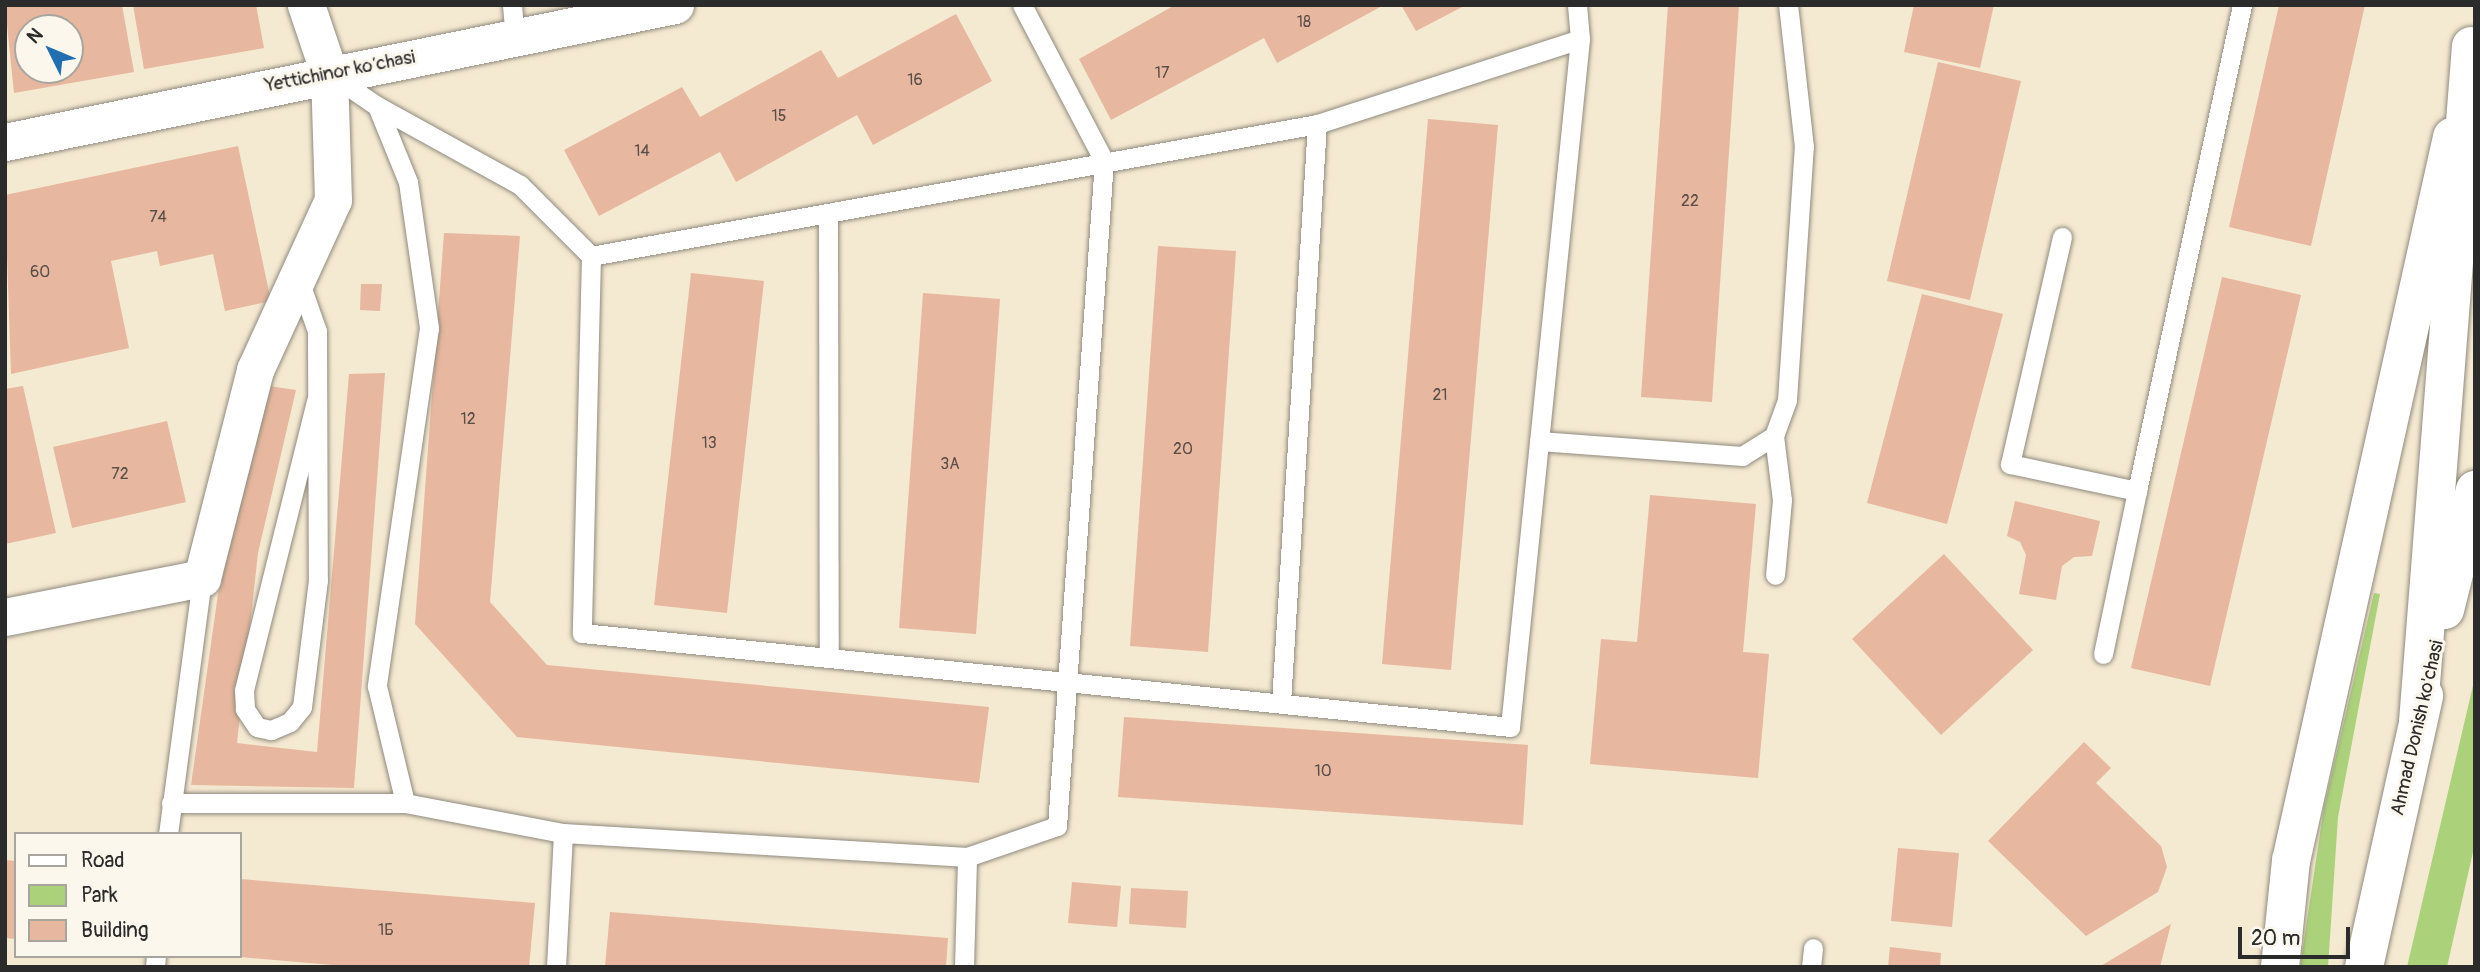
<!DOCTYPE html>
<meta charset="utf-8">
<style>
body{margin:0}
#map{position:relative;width:2480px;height:972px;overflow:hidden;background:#f4e9d1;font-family:Pangolin,sans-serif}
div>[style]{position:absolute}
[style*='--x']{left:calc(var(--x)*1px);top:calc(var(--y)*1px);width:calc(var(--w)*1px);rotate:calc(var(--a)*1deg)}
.green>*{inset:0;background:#acd17b}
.building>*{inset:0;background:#e7b89f}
.roads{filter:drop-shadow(0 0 2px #908a7e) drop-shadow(0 0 2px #908a7e)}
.service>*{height:19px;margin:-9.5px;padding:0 9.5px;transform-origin:9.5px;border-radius:9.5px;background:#fff}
.minor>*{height:37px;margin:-18.5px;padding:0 18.5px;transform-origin:18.5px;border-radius:18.5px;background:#fff}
.tertiary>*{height:38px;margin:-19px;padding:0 19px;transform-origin:19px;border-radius:19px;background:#fff}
.primary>*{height:38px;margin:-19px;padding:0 19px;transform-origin:19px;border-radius:19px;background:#fff}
span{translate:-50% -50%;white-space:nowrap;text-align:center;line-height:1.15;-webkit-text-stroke:6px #fbf7ec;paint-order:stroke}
.number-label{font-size:16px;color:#5a4e48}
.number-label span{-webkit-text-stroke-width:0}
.street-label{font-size:19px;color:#2b2b2b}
.frame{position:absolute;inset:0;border:7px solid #2b2b2b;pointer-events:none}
.legend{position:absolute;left:14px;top:832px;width:228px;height:126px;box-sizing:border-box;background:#fbf7ec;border:2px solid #a8a59f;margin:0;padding:9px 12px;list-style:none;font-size:21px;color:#2b2b2b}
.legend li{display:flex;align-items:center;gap:14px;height:35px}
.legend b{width:35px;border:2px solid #a8a59f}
.north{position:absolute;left:14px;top:14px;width:70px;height:70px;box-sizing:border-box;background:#fbf7ec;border:2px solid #a8a59f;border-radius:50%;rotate:313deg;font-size:19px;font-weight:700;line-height:28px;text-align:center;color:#2b2b2b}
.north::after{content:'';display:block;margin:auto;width:24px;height:32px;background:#1f6fb2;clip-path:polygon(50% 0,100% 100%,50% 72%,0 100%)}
.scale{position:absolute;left:2238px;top:927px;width:112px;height:32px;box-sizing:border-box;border:4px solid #2b2b2b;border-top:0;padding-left:9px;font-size:21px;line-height:24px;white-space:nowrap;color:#2b2b2b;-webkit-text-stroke:5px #fbf7ec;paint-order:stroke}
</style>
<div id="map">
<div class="green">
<i style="clip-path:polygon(2374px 593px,2380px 594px,2338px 817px,2328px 967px,2300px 967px,2324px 807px)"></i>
<i style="clip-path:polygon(2475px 677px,2475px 843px,2447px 967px,2407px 967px)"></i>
</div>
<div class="building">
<i style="clip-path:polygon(evenodd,5px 5px,122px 5px,134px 72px,14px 93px,5px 5px,28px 28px,70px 28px,70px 70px,28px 70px,28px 28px)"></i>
<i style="clip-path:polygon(133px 5px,256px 5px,264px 48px,144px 69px)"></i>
<i style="clip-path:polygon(1175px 5px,1384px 5px,1277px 63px,1264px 38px,1111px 120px,1079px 59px)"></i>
<i style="clip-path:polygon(1401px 5px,1466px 5px,1416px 31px)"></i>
<i style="clip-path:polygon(1668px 5px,1739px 5px,1712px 402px,1641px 397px)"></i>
<i style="clip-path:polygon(1914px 5px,1994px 5px,1980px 68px,1904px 52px)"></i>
<i style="clip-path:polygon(2279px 5px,2365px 5px,2311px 246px,2229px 227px)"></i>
<i style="clip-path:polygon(956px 14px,992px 81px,873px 145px,857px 115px,736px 182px,720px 152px,599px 216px,564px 150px,682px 87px,700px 117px,821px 50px,838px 78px)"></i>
<i style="clip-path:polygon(1938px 62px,2021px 81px,1970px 300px,1887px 281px)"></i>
<i style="clip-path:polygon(1428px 119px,1498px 125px,1451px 670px,1382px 664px)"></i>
<i style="clip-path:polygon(238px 146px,271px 301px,225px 311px,213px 254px,160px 266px,157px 251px,111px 261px,129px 348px,11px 374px,5px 195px)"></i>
<i style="clip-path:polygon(444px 233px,520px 236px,490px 602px,547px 665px,989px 707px,979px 783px,517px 737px,415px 624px)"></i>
<i style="clip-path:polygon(1158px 246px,1236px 251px,1208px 652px,1130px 646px)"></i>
<i style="clip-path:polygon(691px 273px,764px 281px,727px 613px,654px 605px)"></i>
<i style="clip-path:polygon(2222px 277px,2301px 295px,2210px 686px,2131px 668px)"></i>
<i style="clip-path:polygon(361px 284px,382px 284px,380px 311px,360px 310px)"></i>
<i style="clip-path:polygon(923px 293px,1000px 299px,976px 634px,899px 628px)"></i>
<i style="clip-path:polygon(1922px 294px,2003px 314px,1947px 524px,1867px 503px)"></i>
<i style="clip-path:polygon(385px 373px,354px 788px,191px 785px,218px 594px,269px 386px,296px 390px,258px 553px,237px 743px,317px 752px,349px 374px)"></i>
<i style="clip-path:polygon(23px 386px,56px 533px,5px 544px,5px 389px)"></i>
<i style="clip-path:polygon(167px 421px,186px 502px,72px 528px,53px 447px)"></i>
<i style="clip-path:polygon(1650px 495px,1756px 504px,1743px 652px,1769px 654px,1758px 778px,1590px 764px,1601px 639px,1637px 642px)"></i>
<i style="clip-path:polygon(2015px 501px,2100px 521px,2092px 556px,2074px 557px,2062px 566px,2056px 600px,2019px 594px,2026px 555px,2020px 542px,2007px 536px)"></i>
<i style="clip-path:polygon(1944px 554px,2033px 650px,1941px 735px,1852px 639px)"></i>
<i style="clip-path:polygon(1124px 717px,1528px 745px,1523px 825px,1118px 797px)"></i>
<i style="clip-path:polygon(2084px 742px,2111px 768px,2096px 783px,2161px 846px,2167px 867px,2158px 892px,2086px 936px,1988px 841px)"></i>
<i style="clip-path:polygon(1898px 848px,1959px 853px,1952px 927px,1891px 921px)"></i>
<i style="clip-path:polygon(5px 860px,16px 861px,16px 939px,5px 938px)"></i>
<i style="clip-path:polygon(240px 879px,535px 903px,529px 967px,356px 967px,240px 957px)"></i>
<i style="clip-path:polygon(1072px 882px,1121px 886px,1117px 927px,1068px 923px)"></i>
<i style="clip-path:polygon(1131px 888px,1188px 891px,1186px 928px,1129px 924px)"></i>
<i style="clip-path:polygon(610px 912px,948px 938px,946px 967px,605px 967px)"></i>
<i style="clip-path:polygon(2171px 924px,2160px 967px,2099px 967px)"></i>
<i style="clip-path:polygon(1890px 947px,1941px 953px,1940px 967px,1888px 967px)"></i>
</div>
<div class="roads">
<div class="service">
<i style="--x:512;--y:5;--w:32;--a:85"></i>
<i style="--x:333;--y:76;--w:53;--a:34.3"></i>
<i style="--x:377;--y:106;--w:82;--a:67.8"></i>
<i style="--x:408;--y:182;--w:148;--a:81.8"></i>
<i style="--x:429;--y:328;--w:362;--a:98.3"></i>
<i style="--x:377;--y:686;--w:120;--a:76.5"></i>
<i style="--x:377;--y:106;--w:163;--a:28.9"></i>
<i style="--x:520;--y:185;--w:100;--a:45"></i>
<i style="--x:591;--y:256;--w:377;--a:91.4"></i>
<i style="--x:582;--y:633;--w:933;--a:5.78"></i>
<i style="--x:1510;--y:727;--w:692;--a:-84.19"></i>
<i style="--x:1580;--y:39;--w:34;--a:-95"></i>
<i style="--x:828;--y:214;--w:444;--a:89.9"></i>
<i style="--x:2062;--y:237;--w:233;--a:102.9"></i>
<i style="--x:2010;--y:464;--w:130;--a:12"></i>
<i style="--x:2137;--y:491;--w:497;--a:-77.8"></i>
<i style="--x:591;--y:256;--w:738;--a:-10.3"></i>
<i style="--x:1317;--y:124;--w:276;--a:-17.9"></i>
<i style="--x:299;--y:280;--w:54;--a:70.6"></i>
<i style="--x:317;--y:331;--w:249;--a:89.8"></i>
<i style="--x:318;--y:580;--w:128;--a:97.2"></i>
<i style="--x:302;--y:707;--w:19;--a:129"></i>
<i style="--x:290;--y:722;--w:21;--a:157"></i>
<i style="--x:271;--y:730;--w:14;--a:-168"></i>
<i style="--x:257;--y:727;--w:22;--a:-124"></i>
<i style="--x:245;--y:709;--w:19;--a:-93"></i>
<i style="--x:244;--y:690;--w:298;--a:-76"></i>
<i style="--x:1774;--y:436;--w:64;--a:82.9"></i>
<i style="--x:1782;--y:500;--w:75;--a:95.3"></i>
<i style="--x:1539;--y:441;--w:204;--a:4.2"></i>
<i style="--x:1742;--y:456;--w:38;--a:-32"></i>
<i style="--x:1774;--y:436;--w:38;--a:-70"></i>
<i style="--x:1787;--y:400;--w:254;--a:-86.2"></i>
<i style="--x:1804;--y:147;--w:143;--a:-96.4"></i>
<i style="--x:2103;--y:654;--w:167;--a:-78.2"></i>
<i style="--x:1281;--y:702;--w:579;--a:-86.44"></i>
<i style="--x:171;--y:803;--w:234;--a:0"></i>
<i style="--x:405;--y:803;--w:161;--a:10.8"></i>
<i style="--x:563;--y:833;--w:405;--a:3.4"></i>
<i style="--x:967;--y:857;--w:95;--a:-19"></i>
<i style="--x:1057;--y:826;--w:667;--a:-85.96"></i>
<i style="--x:1104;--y:161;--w:176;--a:-117.7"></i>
<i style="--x:168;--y:834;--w:258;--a:-82.4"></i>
<i style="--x:155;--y:967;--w:11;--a:-85"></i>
<i style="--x:556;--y:967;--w:134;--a:-87"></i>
<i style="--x:964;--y:967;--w:110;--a:-88.4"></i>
<i style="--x:1811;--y:967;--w:19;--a:-84"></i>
</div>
<div class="minor">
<i style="--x:5;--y:142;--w:684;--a:-11.56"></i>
<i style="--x:5;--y:617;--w:201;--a:-11.2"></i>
<i style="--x:202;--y:578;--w:215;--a:-75.7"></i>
<i style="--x:255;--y:370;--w:187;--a:-65.4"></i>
<i style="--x:333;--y:200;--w:127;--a:-91.8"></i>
<i style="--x:329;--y:73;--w:72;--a:-108.7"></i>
</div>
<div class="tertiary">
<i style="--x:2280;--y:967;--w:107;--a:-84.1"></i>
<i style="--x:2291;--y:861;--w:742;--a:-77.46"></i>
</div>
<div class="primary">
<i style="--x:2445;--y:610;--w:124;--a:-76"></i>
<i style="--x:2418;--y:722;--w:678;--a:-85.52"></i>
<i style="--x:2364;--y:967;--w:278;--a:-77.5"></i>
</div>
</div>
<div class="number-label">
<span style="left:1304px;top:22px">18</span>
<span style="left:1162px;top:73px">17</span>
<span style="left:915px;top:80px">16</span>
<span style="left:779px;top:116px">15</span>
<span style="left:642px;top:151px">14</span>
<span style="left:1690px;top:201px">22</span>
<span style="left:158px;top:217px">74</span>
<span style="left:40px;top:272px">60</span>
<span style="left:1440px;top:395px">21</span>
<span style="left:468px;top:419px">12</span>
<span style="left:709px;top:443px">13</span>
<span style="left:1183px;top:449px">20</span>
<span style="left:950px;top:464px">3А</span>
<span style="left:120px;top:474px">72</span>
<span style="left:1323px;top:771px">10</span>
<span style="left:386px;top:930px">1Б</span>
</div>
<div class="street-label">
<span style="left:340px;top:72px;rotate:-11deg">Yettichinor ko‘chasi</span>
<span style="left:2418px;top:728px;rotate:-77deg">Ahmad Donish ko'chasi</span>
</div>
<div class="frame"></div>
<ul class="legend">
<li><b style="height:9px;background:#fff"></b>Road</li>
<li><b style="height:19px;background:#acd17b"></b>Park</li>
<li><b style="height:19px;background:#e7b89f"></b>Building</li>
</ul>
<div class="north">N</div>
<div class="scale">20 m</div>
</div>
